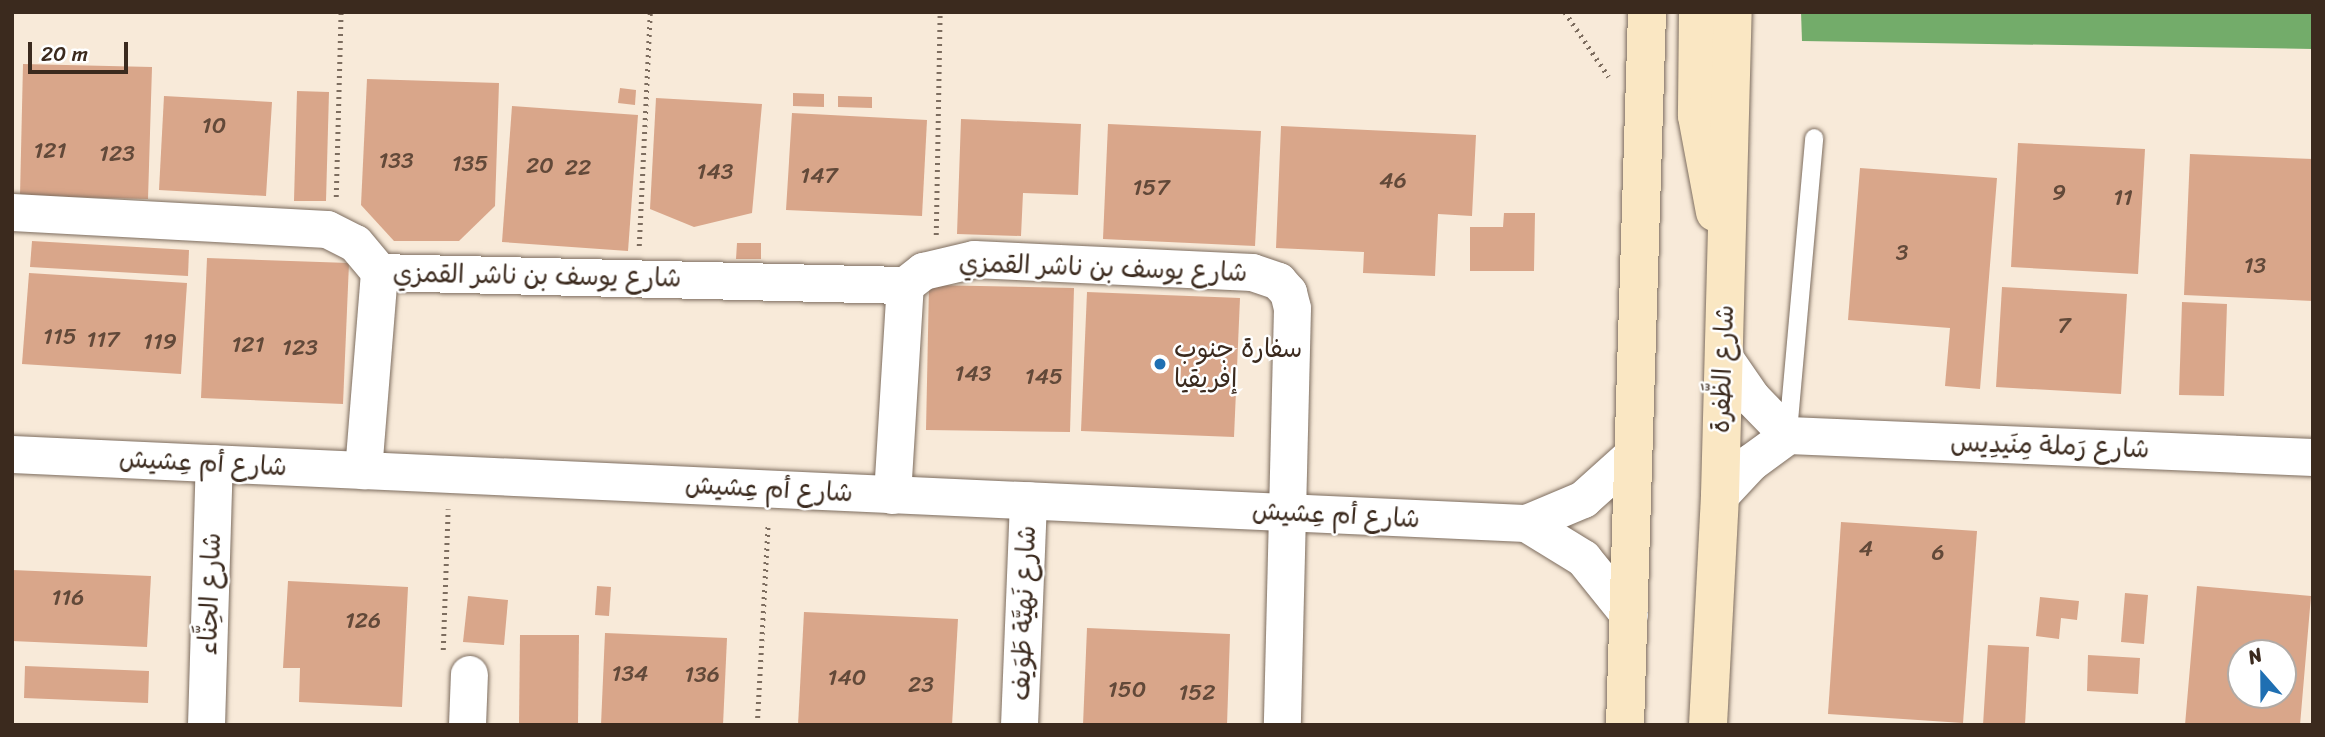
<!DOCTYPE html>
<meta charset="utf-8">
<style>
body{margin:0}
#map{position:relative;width:2325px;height:737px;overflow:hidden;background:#f8ead9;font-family:Sriracha,"Playpen Sans Arabic",sans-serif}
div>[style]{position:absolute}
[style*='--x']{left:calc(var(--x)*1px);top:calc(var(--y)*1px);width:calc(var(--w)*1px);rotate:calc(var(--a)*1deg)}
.forest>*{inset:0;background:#73ac6a}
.building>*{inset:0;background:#d9a68a}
.path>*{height:4.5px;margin-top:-2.25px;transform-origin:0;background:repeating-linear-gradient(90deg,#7d6d5f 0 2px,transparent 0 7px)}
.roads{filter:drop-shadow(0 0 2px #7d6d5f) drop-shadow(0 0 2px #7d6d5f)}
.lane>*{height:18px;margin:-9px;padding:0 9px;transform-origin:9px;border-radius:9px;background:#fff}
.street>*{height:37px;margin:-18.5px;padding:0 18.5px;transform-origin:18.5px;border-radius:18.5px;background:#fff}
.secondary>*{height:38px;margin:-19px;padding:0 19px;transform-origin:19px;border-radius:19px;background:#fae7c3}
.dots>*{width:19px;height:19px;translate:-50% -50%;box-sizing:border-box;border:4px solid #fff;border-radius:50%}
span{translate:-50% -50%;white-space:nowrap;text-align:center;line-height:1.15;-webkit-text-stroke:5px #fff;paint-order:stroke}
.number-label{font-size:23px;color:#624939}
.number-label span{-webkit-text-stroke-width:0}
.street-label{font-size:26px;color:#3b2a1e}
.poi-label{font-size:26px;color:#3b2a1e}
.left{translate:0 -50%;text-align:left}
.frame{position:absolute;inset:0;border:14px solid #3b2a1e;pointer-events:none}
.north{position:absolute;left:2227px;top:639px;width:70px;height:70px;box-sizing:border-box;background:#fff;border:2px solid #b1aaa5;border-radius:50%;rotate:339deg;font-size:19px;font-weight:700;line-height:28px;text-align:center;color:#3b2a1e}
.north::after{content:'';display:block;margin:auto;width:24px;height:32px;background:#1f6fb2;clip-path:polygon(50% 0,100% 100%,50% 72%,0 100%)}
.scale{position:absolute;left:28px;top:42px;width:100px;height:32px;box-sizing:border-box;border:4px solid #3b2a1e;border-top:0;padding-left:9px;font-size:21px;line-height:24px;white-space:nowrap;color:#3b2a1e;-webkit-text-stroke:5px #fff;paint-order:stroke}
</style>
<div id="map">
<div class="forest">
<i style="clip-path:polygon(1801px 12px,2313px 12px,2313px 49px,1802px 41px)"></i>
</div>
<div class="building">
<i style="clip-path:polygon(23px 64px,152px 67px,148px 199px,20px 196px)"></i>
<i style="clip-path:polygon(367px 79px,499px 83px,495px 206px,459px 241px,394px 241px,361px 205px)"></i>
<i style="clip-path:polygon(620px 88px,636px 90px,635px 105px,618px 103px)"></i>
<i style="clip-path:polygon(297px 91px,329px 92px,326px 201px,294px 201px)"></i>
<i style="clip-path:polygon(793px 93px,824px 94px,824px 107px,793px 106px)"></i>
<i style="clip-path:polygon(164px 96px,272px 102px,266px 196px,159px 190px)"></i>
<i style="clip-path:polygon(838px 96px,872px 97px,872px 108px,838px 107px)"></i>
<i style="clip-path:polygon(656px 98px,762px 104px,752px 213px,694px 227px,650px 209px)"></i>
<i style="clip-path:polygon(512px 106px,638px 115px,628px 251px,502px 242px)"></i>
<i style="clip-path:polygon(792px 113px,927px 120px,922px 216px,786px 210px)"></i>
<i style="clip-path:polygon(961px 119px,1081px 124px,1078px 195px,1023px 193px,1021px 236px,957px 234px)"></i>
<i style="clip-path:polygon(1108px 124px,1261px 131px,1255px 246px,1103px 239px)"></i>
<i style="clip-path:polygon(1281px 126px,1476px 135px,1472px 216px,1438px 214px,1435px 276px,1363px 273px,1364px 252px,1276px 248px)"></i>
<i style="clip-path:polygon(2018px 143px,2145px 149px,2138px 274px,2011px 267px)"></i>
<i style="clip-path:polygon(2190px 154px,2313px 159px,2313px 301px,2184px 295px)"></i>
<i style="clip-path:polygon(1860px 168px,1997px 178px,1980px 389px,1945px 386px,1950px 328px,1848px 320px)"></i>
<i style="clip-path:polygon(1504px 213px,1535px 213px,1534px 271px,1470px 271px,1470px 227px,1503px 227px)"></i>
<i style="clip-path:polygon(32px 241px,189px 250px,188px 276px,30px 267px)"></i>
<i style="clip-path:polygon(737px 243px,761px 243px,761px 259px,736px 259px)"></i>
<i style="clip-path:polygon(207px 258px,349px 263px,343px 404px,201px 398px)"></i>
<i style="clip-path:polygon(29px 273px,187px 283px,181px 374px,22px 364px)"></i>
<i style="clip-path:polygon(929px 285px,1074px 288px,1070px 432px,926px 430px)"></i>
<i style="clip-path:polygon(2002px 287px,2127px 294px,2121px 394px,1996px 387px)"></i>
<i style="clip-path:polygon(1087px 292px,1240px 298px,1234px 437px,1081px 431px)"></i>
<i style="clip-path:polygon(2182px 302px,2227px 304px,2224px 396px,2179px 395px)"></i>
<i style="clip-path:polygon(1841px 522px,1977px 531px,1963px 723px,1828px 714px)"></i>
<i style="clip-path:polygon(12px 570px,151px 576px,147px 647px,12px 641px)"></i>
<i style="clip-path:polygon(288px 581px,408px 587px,402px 707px,299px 702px,300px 668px,283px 668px)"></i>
<i style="clip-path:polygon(597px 586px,611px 587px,609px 616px,595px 615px)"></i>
<i style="clip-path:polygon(evenodd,2197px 586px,2311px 596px,2300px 725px,2185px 725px,2197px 586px,2241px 653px,2283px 653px,2283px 695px,2241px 695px,2241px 653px)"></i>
<i style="clip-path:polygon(2125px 593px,2148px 595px,2144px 644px,2121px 642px)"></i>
<i style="clip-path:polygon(468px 596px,508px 600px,504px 645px,463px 642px)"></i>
<i style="clip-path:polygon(2040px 597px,2079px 601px,2077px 620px,2061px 618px,2059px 639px,2036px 636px)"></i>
<i style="clip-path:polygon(804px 612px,958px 619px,952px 725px,798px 725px)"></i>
<i style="clip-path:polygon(1087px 628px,1230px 634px,1227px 725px,1083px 725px)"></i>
<i style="clip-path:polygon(605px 633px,727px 638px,723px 725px,601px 725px)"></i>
<i style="clip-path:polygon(520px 635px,579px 635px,578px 725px,519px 725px)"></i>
<i style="clip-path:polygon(1988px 645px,2029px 647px,2025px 725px,1983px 725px)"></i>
<i style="clip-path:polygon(2088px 655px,2140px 658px,2138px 694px,2087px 691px)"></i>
<i style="clip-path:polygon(25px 666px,149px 671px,148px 703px,24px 698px)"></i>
</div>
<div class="path">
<i style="--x:1565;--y:12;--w:78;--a:55.9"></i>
<i style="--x:336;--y:197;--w:185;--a:-88.5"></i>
<i style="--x:936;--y:235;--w:223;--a:-89"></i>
<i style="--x:639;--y:246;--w:234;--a:-87.3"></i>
<i style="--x:443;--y:650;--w:141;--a:-88"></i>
<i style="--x:757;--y:725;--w:202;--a:-86.9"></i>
</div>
<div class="roads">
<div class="lane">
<i style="--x:1788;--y:432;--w:295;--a:-84.9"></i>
</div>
<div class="street">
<i style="--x:12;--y:212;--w:315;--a:3.1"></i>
<i style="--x:327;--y:229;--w:31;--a:27"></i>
<i style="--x:355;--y:243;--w:38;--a:50"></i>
<i style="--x:379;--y:272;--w:199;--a:94.6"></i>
<i style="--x:379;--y:272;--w:526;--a:1.42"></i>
<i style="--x:1723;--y:356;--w:51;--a:55.4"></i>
<i style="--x:1752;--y:398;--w:52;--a:45.8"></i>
<i style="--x:12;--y:454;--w:1516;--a:2.61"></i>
<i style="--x:1526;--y:523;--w:62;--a:-22.8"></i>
<i style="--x:1583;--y:499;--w:67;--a:-42"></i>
<i style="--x:892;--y:495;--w:210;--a:-86.5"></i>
<i style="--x:905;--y:285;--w:23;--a:-38"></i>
<i style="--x:923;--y:271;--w:52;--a:-13.2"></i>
<i style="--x:974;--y:259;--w:278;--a:2.7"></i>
<i style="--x:1252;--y:272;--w:28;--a:19"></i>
<i style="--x:1278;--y:281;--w:15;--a:48"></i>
<i style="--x:1288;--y:292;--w:16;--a:76"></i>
<i style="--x:1292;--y:308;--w:417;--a:91.4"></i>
<i style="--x:1720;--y:495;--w:45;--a:-46.8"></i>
<i style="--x:1751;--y:462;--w:46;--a:-36.1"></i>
<i style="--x:1788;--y:435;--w:525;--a:2.4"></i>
<i style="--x:1526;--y:523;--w:67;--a:31.6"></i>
<i style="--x:1583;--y:558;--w:73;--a:51.1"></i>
<i style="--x:206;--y:725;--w:262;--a:-88.3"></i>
<i style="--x:467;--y:725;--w:51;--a:-87.8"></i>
<i style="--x:1019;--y:725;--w:225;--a:-87.7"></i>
</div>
<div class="secondary">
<i style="--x:1698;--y:12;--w:104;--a:90.6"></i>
<i style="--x:1697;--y:116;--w:98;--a:79.4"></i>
<i style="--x:1625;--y:725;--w:713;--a:-88.23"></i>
<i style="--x:1708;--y:725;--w:230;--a:-87"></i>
<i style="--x:1720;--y:495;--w:483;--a:-88.5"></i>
</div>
</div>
<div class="dots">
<i style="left:1160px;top:364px;background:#1f6fb2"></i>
</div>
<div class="number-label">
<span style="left:214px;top:126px">10</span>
<span style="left:50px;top:151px">121</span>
<span style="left:117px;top:154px">123</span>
<span style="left:396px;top:161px">133</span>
<span style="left:470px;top:164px">135</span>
<span style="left:540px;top:166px">20</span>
<span style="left:578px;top:168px">22</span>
<span style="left:715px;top:172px">143</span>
<span style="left:819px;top:176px">147</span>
<span style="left:1393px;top:181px">46</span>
<span style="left:1151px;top:188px">157</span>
<span style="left:2059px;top:193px">9</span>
<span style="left:2123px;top:198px">11</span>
<span style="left:1902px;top:253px">3</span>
<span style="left:2255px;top:266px">13</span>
<span style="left:2064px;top:326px">7</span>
<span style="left:60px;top:337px">115</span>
<span style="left:103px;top:340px">117</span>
<span style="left:160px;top:342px">119</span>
<span style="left:248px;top:345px">121</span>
<span style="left:300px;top:348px">123</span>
<span style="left:973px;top:374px">143</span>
<span style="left:1044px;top:377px">145</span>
<span style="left:1866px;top:549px">4</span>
<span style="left:1938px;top:553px">6</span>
<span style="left:68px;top:598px">116</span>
<span style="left:363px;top:621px">126</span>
<span style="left:630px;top:674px">134</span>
<span style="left:702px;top:675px">136</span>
<span style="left:847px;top:678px">140</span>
<span style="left:921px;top:685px">23</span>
<span style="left:1127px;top:690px">150</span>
<span style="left:1197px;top:693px">152</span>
</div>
<div class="street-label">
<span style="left:1103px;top:268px;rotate:2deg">شارع يوسف بن ناشر القمزي</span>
<span style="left:537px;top:276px;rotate:1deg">شارع يوسف بن ناشر القمزي</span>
<span style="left:1723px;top:369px;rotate:-88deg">شارع الظَّفرة</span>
<span style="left:2050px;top:446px;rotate:2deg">شارع رَملة مِنَيدِيس</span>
<span style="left:203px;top:463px;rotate:3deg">شارع أم عِشيش</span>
<span style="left:769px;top:489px;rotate:3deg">شارع أم عِشيش</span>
<span style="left:1336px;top:515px;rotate:3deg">شارع أم عِشيش</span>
<span style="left:210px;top:594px;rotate:-88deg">شارع الحِنَّاء</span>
<span style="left:1024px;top:613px;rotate:-88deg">شارع نَهيَّة طَوَيف</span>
</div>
<div class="poi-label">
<span class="left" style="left:1174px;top:364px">سفارة جنوب<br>إفريقيا</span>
</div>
<div class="frame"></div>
<div class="north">N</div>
<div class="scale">20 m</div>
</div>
